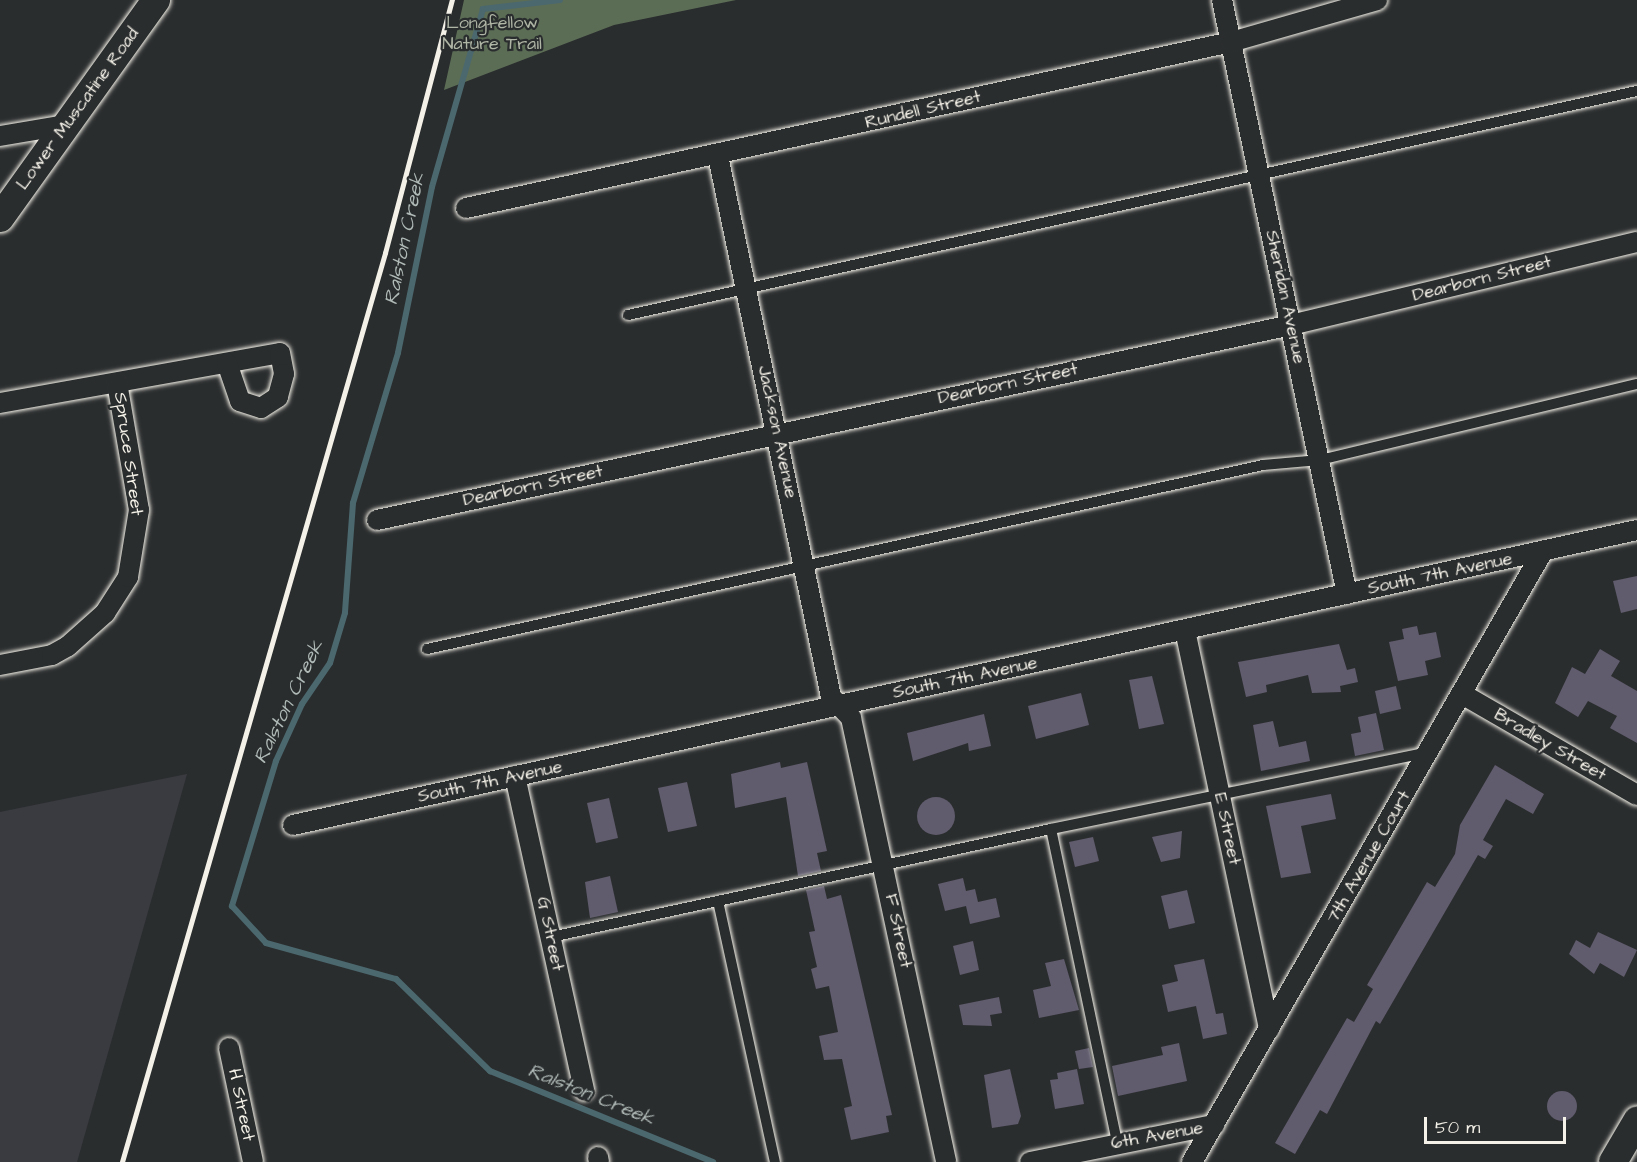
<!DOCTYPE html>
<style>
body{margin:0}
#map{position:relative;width:1637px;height:1162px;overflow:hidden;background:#2a2d2e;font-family:"Architects Daughter",sans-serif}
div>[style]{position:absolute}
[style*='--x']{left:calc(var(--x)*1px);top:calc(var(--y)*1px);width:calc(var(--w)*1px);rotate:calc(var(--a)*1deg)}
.built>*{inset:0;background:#3a3b41}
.green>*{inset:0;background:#5c6d56}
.stream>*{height:6px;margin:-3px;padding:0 3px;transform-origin:3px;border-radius:3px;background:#4b686e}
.building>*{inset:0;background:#605b6d}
.round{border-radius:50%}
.roads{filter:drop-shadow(0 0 2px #f4f1e8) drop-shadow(0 0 2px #f4f1e8)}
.lane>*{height:10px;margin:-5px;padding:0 5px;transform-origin:5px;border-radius:5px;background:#2a2d2e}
.street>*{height:20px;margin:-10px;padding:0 10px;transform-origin:10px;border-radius:10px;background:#2a2d2e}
.secondary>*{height:28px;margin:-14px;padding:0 14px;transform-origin:14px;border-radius:14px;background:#2a2d2e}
.rail>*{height:4.5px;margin:-2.25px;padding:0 2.25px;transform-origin:2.25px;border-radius:2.25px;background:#f4f1e8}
span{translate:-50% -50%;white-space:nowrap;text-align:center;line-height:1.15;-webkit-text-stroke:4.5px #2a2d2e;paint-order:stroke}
.park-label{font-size:18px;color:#b0b6a6}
.street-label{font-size:18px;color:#f4f1e8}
.water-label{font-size:20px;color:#b0bab7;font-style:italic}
.scale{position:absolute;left:1424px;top:1117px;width:142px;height:27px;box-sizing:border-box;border:3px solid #f4f1e8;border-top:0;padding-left:8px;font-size:18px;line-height:21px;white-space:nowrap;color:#f4f1e8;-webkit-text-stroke:4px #2a2d2e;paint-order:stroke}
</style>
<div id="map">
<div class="built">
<i style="clip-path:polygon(187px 774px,77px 1162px,0 1162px,0 812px)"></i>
</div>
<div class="green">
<i style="clip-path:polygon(464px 0,736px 0,614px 25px,444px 90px)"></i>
</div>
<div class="stream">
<i style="--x:560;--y:0;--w:78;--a:173.3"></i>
<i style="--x:483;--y:9;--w:185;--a:106"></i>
<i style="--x:432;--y:187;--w:169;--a:101.6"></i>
<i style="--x:398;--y:353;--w:157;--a:106.7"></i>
<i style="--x:353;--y:503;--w:110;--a:94.2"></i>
<i style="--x:345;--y:613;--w:52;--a:106.7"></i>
<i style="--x:330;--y:663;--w:50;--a:124.3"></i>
<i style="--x:302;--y:704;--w:63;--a:114.5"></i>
<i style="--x:276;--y:761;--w:152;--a:106.9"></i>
<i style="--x:232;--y:906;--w:50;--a:47.4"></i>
<i style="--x:266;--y:943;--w:135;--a:15.5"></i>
<i style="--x:396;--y:979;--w:132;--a:44.4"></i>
<i style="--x:490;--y:1071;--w:241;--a:22.2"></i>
</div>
<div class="building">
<i style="clip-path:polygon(1637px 576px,1637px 609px,1621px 613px,1613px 581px)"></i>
<i style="clip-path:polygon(1417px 626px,1419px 635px,1436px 632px,1441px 657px,1425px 661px,1428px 675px,1398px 681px,1389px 642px,1404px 639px,1402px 629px)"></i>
<i style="clip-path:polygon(1339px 644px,1347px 670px,1355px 668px,1358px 682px,1340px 686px,1341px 692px,1312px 693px,1308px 675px,1266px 685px,1267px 692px,1246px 697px,1238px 662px)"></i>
<i style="clip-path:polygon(1600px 649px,1620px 661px,1611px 676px,1637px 691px,1637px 743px,1610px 728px,1617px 716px,1588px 701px,1578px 717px,1555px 703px,1572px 667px,1585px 674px)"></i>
<i style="clip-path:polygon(1152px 676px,1164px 724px,1139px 729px,1129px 680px)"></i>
<i style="clip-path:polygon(1396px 686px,1401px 709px,1380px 714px,1375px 691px)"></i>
<i style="clip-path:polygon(1081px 693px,1089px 725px,1036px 739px,1028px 706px)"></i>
<i style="clip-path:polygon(1376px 713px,1384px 750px,1355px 756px,1351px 734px,1361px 732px,1358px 717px)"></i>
<i style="clip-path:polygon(984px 714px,991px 746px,969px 751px,968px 743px,913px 761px,907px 733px)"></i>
<i style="clip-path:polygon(1273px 721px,1279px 747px,1306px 741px,1310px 761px,1261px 771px,1253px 725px)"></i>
<i style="clip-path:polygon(780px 762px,781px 768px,807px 762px,827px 851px,817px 853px,821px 871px,798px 876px,786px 797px,735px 808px,731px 774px)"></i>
<i style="clip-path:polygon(1495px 765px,1544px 794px,1533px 814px,1506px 799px,1483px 840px,1493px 846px,1485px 859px,1478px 855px,1380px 1024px,1376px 1021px,1327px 1114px,1320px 1110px,1295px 1154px,1275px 1143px,1347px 1018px,1354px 1022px,1373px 989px,1367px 985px,1427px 882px,1435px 887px,1455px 854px,1460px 825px)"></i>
<i style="clip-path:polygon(687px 782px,697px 826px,668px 832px,658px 788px)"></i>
<i style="clip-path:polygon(1331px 794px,1336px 819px,1301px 826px,1311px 873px,1281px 878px,1266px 806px)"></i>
<i class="round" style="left:917px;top:797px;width:38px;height:38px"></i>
<i style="clip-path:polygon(609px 798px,618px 838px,596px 843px,587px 803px)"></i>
<i style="clip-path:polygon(1182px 831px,1180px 858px,1161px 862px,1152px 837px)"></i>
<i style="clip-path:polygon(1093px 837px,1099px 861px,1075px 867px,1069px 842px)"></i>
<i style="clip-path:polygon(610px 876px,618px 912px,590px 918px,585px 882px)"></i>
<i style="clip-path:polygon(963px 878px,966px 891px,975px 889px,978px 902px,996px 898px,1000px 917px,970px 924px,966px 906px,945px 911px,938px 884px)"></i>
<i style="clip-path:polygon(824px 886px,827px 899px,841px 895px,892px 1115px,886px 1116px,889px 1132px,851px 1140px,844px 1108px,852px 1106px,842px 1059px,824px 1060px,819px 1036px,838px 1032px,829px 986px,816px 989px,811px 969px,817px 967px,809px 932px,815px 931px,806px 890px)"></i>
<i style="clip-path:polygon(1187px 890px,1195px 923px,1169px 929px,1161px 896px)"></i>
<i style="clip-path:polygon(1598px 932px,1637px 950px,1624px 977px,1600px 963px,1594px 974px,1569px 954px,1576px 940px,1590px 948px)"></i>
<i style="clip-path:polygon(973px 941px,979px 970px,960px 975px,953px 946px)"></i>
<i style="clip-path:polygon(1064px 959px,1079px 1010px,1039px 1018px,1033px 990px,1051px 986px,1045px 963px)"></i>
<i style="clip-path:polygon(1204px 959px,1216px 1014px,1223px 1013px,1227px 1034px,1203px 1039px,1196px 1006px,1168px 1012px,1162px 985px,1178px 981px,1174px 965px)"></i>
<i style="clip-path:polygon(999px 997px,1002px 1013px,990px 1015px,992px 1026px,963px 1025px,959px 1005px)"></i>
<i style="clip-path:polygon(1179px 1043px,1187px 1081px,1118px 1096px,1112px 1066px,1163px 1055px,1161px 1047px)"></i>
<i style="clip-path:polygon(1089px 1048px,1093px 1067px,1079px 1069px,1075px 1051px)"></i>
<i style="clip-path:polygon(1010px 1069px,1021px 1116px,1018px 1124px,992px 1128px,984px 1075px)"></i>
<i style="clip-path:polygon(1077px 1069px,1084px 1104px,1055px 1109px,1050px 1080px,1058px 1079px,1057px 1073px)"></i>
<i class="round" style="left:1547px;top:1091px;width:30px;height:30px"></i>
</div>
<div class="roads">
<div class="lane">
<i style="--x:628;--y:315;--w:1034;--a:-12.52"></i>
<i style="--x:427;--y:649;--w:856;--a:-12.41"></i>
<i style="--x:1263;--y:465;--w:57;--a:-5"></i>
<i style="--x:1320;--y:460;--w:326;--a:-13.5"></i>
<i style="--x:718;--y:901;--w:267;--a:77.7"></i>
<i style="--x:551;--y:937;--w:512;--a:-12.19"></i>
<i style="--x:1117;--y:1142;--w:320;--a:-101.9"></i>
<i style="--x:1051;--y:829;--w:385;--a:-11.5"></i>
</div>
<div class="street">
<i style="--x:1222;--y:0;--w:607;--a:78.12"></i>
<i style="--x:0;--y:136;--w:66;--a:-9.6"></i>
<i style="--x:718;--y:156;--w:553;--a:78.2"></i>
<i style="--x:831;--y:697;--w:29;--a:46"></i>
<i style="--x:851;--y:718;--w:454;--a:77.9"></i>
<i style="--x:466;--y:208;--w:783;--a:-12.24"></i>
<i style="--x:1231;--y:42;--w:152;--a:-16"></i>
<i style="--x:0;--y:403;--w:284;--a:-10.1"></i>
<i style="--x:280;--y:353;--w:21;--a:79"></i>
<i style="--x:284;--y:374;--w:24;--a:105"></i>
<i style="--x:278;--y:397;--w:20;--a:147"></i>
<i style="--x:261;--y:408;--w:22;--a:-162"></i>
<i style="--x:240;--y:401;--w:40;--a:-108.9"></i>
<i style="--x:377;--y:520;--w:935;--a:-12.04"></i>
<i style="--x:1291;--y:325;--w:356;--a:-13.5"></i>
<i style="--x:1185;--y:630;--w:408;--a:78.1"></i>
<i style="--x:0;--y:665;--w:53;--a:-10.9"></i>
<i style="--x:52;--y:655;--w:18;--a:-29"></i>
<i style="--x:68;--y:646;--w:50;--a:-41.7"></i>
<i style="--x:105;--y:613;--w:43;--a:-57.4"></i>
<i style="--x:128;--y:577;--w:68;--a:-80.7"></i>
<i style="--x:139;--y:510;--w:129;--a:-99.8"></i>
<i style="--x:1462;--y:694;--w:202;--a:30"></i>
<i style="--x:515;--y:776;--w:322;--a:77.6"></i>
<i style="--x:293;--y:825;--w:1376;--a:-12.38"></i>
<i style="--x:229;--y:1048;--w:116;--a:78.1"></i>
<i style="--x:598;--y:1157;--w:5;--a:79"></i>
<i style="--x:1030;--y:1162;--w:188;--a:-11.4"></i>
<i style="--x:1192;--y:1162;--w:705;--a:-60.12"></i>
</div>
<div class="secondary">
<i style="--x:0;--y:218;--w:268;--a:-54.4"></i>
<i style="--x:1613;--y:1162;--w:48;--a:-59.7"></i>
</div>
</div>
<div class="rail">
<i style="--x:122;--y:1162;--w:946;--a:-73.86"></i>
<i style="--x:385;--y:253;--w:262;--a:-75.2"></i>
</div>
<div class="park-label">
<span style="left:492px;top:34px">Longfellow<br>Nature Trail</span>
</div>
<div class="street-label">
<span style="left:78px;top:109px;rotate:-54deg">Lower Muscatine Road</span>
<span style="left:923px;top:110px;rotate:-13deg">Rundell Street</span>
<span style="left:1482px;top:279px;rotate:-14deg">Dearborn Street</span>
<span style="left:1285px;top:297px;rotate:78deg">Sheridan Avenue</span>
<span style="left:1008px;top:384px;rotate:-12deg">Dearborn Street</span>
<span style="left:777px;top:432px;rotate:78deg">Jackson Avenue</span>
<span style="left:128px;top:454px;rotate:82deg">Spruce Street</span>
<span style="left:533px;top:486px;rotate:-12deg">Dearborn Street</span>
<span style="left:1440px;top:574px;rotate:-12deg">South 7th Avenue</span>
<span style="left:965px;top:678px;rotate:-12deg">South 7th Avenue</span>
<span style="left:1550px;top:745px;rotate:30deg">Bradley Street</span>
<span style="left:490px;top:782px;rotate:-12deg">South 7th Avenue</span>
<span style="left:1227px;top:829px;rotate:78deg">E Street</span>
<span style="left:1369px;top:857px;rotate:-60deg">7th Avenue Court</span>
<span style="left:898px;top:931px;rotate:78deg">F Street</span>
<span style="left:550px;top:934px;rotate:78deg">G Street</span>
<span style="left:241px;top:1105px;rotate:78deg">H Street</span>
<span style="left:1157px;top:1136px;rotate:-10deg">6th Avenue</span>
</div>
<div class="water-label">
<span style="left:405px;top:239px;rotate:-78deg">Ralston Creek</span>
<span style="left:289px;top:702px;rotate:-64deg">Ralston Creek</span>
<span style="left:591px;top:1095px;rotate:22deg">Ralston Creek</span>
</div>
<div class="scale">50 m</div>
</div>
